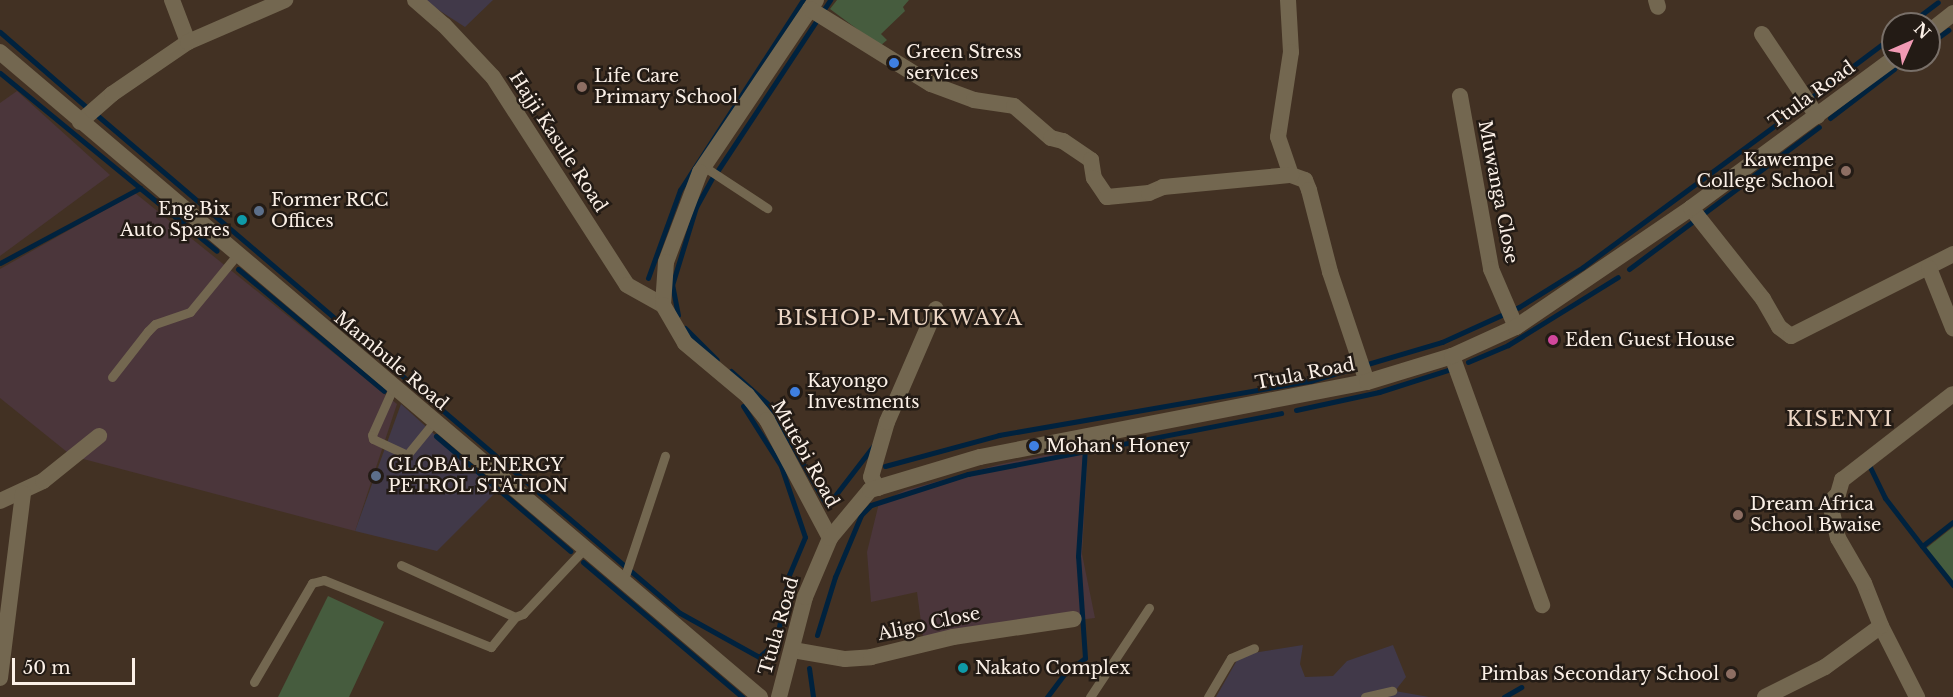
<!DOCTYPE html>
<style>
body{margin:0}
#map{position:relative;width:1953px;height:697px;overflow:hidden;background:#423123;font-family:"Libre Baskerville",serif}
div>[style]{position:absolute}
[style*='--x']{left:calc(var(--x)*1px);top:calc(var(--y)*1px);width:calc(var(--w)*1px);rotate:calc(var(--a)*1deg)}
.commercial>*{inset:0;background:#413949}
.industrial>*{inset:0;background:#4b363b}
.green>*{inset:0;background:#465c3e}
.stream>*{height:5px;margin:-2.5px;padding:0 2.5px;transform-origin:2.5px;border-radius:2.5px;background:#00223e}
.service>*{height:9px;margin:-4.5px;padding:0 4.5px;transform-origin:4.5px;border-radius:4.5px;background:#736750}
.minor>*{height:16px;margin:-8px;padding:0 8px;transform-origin:8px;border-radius:8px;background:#736750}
.tertiary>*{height:16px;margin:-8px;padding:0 8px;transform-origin:8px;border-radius:8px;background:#736750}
.dots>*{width:16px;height:16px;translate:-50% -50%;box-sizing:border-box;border:3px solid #231b15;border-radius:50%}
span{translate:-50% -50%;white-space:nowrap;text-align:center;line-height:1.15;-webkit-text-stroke:5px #231b15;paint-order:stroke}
.poi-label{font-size:18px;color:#fbf0e7}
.left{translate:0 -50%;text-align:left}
.right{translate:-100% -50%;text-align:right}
.street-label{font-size:18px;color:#fbf0e7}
.quarter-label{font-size:21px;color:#edd7c6;letter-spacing:1.5px}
.north{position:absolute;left:1881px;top:12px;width:60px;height:60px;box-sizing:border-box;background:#231b15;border:2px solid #797069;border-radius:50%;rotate:45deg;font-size:16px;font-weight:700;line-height:24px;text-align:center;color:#fbf0e7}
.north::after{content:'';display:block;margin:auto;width:21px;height:27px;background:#f19ab4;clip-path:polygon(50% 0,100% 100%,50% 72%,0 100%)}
.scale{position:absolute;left:12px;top:658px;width:123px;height:27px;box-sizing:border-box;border:3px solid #fbf0e7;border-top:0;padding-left:8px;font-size:18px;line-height:21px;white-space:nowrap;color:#fbf0e7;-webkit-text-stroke:4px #231b15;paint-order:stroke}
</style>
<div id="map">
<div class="commercial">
<i style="clip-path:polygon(423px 0,493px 0,465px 27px)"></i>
<i style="clip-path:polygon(401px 404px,497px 491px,437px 551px,355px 531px)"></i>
<i style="clip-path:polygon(1303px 645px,1300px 664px,1305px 677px,1333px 676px,1347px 661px,1393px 645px,1406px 677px,1395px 691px,1429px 697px,1216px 697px,1240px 655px)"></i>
</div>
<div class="industrial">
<i style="clip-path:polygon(17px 91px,110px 175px,0 256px,0 103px)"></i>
<i style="clip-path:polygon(135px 193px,397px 404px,355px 531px,72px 456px,0 398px,0 269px)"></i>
<i style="clip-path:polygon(1088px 446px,1082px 554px,1095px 618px,923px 637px,917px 592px,871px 602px,867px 552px,879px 503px,906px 490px,997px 465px)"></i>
</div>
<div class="green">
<i style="clip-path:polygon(837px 0,909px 0,903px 7px,905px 11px,881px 34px,887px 40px,880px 46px,830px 9px)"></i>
<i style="clip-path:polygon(1953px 527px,1953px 584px,1924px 550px)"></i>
<i style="clip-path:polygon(328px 596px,384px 622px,349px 697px,278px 697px)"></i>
</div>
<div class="stream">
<i style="--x:1909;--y:24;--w:36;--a:-37"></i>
<i style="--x:0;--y:32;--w:113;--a:41"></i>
<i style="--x:1929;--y:44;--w:24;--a:-36"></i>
<i style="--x:1906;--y:61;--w:1;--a:-45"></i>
<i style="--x:0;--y:73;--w:181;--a:39.4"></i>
<i style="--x:1813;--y:96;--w:100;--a:-36.9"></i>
<i style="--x:98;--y:116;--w:765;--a:40.5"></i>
<i style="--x:680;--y:613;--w:90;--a:29.1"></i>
<i style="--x:759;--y:657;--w:12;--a:-42"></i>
<i style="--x:768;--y:649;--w:25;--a:-63"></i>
<i style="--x:779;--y:627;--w:53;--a:-79.1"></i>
<i style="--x:789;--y:575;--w:41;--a:-67.2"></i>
<i style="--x:805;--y:537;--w:75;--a:-108.7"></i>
<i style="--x:781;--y:466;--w:71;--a:-122.3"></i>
<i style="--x:1830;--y:118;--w:81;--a:-37.4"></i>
<i style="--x:718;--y:170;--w:204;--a:-56.6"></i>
<i style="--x:1753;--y:176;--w:82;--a:-36.6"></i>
<i style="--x:0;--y:263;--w:159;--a:-28.2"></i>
<i style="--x:140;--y:188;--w:99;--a:39.3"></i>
<i style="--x:238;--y:269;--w:190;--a:39.9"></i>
<i style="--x:1629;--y:269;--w:142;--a:-36.7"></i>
<i style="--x:648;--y:278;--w:94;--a:-70"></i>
<i style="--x:680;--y:190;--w:226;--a:-57.1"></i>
<i style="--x:678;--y:315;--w:31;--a:-101"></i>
<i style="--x:672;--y:285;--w:82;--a:-72.9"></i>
<i style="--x:696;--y:207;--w:33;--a:-61"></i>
<i style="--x:685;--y:328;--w:45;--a:45"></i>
<i style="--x:1468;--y:362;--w:43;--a:-23"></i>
<i style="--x:1508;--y:345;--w:129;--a:-31.7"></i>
<i style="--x:731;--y:371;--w:52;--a:41.9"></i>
<i style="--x:770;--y:406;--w:115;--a:60.3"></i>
<i style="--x:827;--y:506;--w:77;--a:-52.4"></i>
<i style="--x:1296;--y:410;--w:85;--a:-12.2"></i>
<i style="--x:1379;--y:392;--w:76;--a:-17.7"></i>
<i style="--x:436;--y:436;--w:177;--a:40.6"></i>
<i style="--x:1868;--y:463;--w:39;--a:64"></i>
<i style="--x:1885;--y:498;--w:61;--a:52.4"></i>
<i style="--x:885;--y:466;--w:118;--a:-15.2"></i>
<i style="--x:999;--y:435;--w:316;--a:-9.9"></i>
<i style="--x:1310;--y:381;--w:138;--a:-16.5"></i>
<i style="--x:1442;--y:342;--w:85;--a:-24.4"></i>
<i style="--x:1519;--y:307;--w:75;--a:-32"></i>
<i style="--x:1583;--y:267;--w:273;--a:-36.4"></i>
<i style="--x:1953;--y:522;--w:39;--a:142"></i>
<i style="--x:1922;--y:546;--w:50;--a:51.5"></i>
<i style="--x:583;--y:562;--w:209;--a:40.3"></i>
<i style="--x:817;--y:635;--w:61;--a:-72.8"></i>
<i style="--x:835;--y:577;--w:67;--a:-67.2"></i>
<i style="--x:861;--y:515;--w:14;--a:-45"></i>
<i style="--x:871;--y:505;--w:102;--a:-17.7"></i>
<i style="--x:968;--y:474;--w:319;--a:-11"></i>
<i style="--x:809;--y:668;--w:29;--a:82"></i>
<i style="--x:1047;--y:697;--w:30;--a:-53"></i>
<i style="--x:1065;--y:673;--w:25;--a:-37"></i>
<i style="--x:1085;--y:658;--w:102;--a:-93.9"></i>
<i style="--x:1078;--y:556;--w:107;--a:-86.3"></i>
<i style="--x:1504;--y:697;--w:20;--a:-30"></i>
</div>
<div class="service">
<i style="--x:703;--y:166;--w:77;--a:33.3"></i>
<i style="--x:112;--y:377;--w:58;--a:-52"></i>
<i style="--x:148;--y:331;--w:10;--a:-45"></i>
<i style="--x:155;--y:324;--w:37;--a:-19"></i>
<i style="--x:190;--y:312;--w:72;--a:-50.6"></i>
<i style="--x:393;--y:388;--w:51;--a:114.1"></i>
<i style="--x:372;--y:435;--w:4;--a:76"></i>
<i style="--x:373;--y:439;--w:38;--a:25"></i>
<i style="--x:407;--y:455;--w:43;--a:-50.7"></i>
<i style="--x:401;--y:565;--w:125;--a:24.5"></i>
<i style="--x:515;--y:617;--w:9;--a:-21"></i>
<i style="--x:523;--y:614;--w:89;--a:-46.8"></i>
<i style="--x:623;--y:582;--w:133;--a:-71.6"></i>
<i style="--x:254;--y:682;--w:115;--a:-59.6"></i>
<i style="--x:312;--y:583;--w:12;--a:-14"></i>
<i style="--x:324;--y:580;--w:180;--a:21.9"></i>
<i style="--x:491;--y:647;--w:38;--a:-51"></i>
<i style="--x:1090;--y:697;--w:107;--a:-56.5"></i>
<i style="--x:1208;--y:697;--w:45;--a:-59.5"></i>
<i style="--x:1231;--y:658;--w:25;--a:-23"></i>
<i style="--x:1365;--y:697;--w:28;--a:-13"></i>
</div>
<div class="minor">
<i style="--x:172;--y:0;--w:45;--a:69.1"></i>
<i style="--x:415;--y:0;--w:38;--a:41"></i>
<i style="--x:444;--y:25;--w:71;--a:46.7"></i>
<i style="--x:493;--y:77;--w:247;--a:57.2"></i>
<i style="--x:627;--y:285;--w:41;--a:29.1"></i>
<i style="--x:816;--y:0;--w:207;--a:124"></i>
<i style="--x:700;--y:172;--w:96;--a:110.7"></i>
<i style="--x:666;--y:262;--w:43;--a:94"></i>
<i style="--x:663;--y:305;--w:44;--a:59.9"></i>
<i style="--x:685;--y:343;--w:81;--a:40"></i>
<i style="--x:747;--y:395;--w:32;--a:51"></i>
<i style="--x:767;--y:420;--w:134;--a:61.9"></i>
<i style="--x:1288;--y:0;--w:52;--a:86.7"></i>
<i style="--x:1291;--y:52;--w:86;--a:98.7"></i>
<i style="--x:1278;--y:137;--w:40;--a:71.1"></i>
<i style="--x:1291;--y:175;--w:15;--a:20"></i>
<i style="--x:1305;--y:180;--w:11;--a:68"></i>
<i style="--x:1309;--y:190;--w:85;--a:75.6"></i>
<i style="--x:1330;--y:272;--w:116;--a:71.4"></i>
<i style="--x:1656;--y:0;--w:7;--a:74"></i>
<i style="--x:810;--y:9;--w:142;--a:31.8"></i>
<i style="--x:931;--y:84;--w:46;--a:20.4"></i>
<i style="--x:974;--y:100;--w:40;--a:8.5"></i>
<i style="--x:1014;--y:106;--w:49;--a:40.9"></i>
<i style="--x:1051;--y:138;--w:12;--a:14"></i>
<i style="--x:1063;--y:141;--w:34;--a:34"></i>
<i style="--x:1091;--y:160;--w:18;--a:81"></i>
<i style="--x:1094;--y:178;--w:23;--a:56"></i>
<i style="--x:1107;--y:197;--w:42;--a:-5.4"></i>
<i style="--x:1149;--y:193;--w:15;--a:-23"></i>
<i style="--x:1163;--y:187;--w:129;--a:-5.4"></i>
<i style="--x:1929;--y:32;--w:31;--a:-38"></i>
<i style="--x:1762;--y:34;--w:99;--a:56.1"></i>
<i style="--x:1460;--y:96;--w:176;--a:79.8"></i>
<i style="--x:1491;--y:269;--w:63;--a:66.7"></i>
<i style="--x:80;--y:122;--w:43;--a:-41.2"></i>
<i style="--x:112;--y:94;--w:92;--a:-34.4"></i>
<i style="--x:188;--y:42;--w:106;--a:-23.4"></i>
<i style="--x:1691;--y:208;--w:116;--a:51.6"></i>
<i style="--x:1763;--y:299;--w:32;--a:60"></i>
<i style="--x:1779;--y:327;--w:15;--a:37"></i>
<i style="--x:1791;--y:336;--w:182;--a:-26.8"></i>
<i style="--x:1929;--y:268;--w:65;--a:68.2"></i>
<i style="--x:1452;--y:356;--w:265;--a:70.1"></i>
<i style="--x:878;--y:488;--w:13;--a:-122"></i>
<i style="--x:871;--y:477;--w:57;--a:-73.8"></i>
<i style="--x:887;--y:422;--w:123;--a:-66.6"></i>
<i style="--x:0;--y:501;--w:47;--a:-24.9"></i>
<i style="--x:43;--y:481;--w:72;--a:-38.8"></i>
<i style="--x:1881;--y:626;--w:80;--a:63.1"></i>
<i style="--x:793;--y:650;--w:53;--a:9.8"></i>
<i style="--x:845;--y:659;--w:26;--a:-4"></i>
<i style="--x:871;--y:657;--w:84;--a:-13.7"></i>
<i style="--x:953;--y:637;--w:122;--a:-8.5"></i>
<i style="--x:0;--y:678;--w:186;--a:-82.9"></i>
<i style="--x:779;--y:697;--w:103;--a:-75.4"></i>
<i style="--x:805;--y:597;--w:64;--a:-67"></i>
<i style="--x:830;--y:538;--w:62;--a:-50.2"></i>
<i style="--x:870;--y:490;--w:115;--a:-16.7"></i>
<i style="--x:980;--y:457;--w:394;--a:-11"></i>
<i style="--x:1367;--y:382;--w:89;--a:-17"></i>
<i style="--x:1452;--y:356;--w:70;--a:-24.4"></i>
<i style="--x:1516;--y:327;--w:212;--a:-34.2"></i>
<i style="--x:1691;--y:208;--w:251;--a:-36.4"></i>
<i style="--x:1765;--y:697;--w:67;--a:-26.6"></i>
<i style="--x:1825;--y:667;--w:69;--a:-36.2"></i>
<i style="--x:1881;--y:626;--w:46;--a:-111.6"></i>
<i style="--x:1864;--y:583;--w:52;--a:-120"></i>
<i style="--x:1838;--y:538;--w:37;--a:-103"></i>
<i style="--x:1830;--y:502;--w:11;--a:-45"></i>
<i style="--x:1838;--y:494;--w:15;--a:-74"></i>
<i style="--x:1842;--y:480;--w:140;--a:-37.8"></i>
</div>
<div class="tertiary">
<i style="--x:0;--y:52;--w:997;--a:40.32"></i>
</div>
<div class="dots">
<i style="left:894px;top:63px;background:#3f7fe0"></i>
<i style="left:582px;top:87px;background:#8d6e63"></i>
<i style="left:1846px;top:171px;background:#8d6e63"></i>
<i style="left:259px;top:211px;background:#5c6f8a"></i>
<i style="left:242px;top:220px;background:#0f9aa8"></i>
<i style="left:1553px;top:340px;background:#d1479c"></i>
<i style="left:795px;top:392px;background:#3f7fe0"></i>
<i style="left:1034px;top:446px;background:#3f7fe0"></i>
<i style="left:376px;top:476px;background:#5c6f8a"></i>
<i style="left:1738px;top:515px;background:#8d6e63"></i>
<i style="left:963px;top:668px;background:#0f9aa8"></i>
<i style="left:1731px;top:674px;background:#8d6e63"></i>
</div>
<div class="poi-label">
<span class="left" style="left:906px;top:63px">Green Stress<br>services</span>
<span class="left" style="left:594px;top:87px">Life Care<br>Primary School</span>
<span class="right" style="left:1834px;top:171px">Kawempe<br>College School</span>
<span class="left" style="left:271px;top:211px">Former RCC<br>Offices</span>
<span class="right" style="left:230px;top:220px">Eng.Bix<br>Auto Spares</span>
<span class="left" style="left:1565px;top:340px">Eden Guest House</span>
<span class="left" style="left:807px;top:392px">Kayongo<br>Investments</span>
<span class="left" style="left:1046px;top:446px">Mohan's Honey</span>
<span class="left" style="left:388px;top:476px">GLOBAL ENERGY<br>PETROL STATION</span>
<span class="left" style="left:1750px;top:515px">Dream Africa<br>School Bwaise</span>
<span class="left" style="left:975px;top:668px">Nakato Complex</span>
<span class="right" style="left:1719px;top:674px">Pimbas Secondary School</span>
</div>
<div class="street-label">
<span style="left:1812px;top:95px;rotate:-36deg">Ttula Road</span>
<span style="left:558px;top:142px;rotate:57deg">Hajji Kasule Road</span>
<span style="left:1498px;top:192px;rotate:79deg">Muwanga Close</span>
<span style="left:391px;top:361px;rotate:40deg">Mambule Road</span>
<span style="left:1305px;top:374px;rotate:-11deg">Ttula Road</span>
<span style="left:805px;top:454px;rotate:61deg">Mutebi Road</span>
<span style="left:929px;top:624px;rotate:-12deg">Aligo Close</span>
<span style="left:779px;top:626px;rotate:-74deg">Ttula Road</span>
</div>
<div class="quarter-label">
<span style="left:900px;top:318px">BISHOP-MUKWAYA</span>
<span style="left:1840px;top:419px">KISENYI</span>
</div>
<div class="north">N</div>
<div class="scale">50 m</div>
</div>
